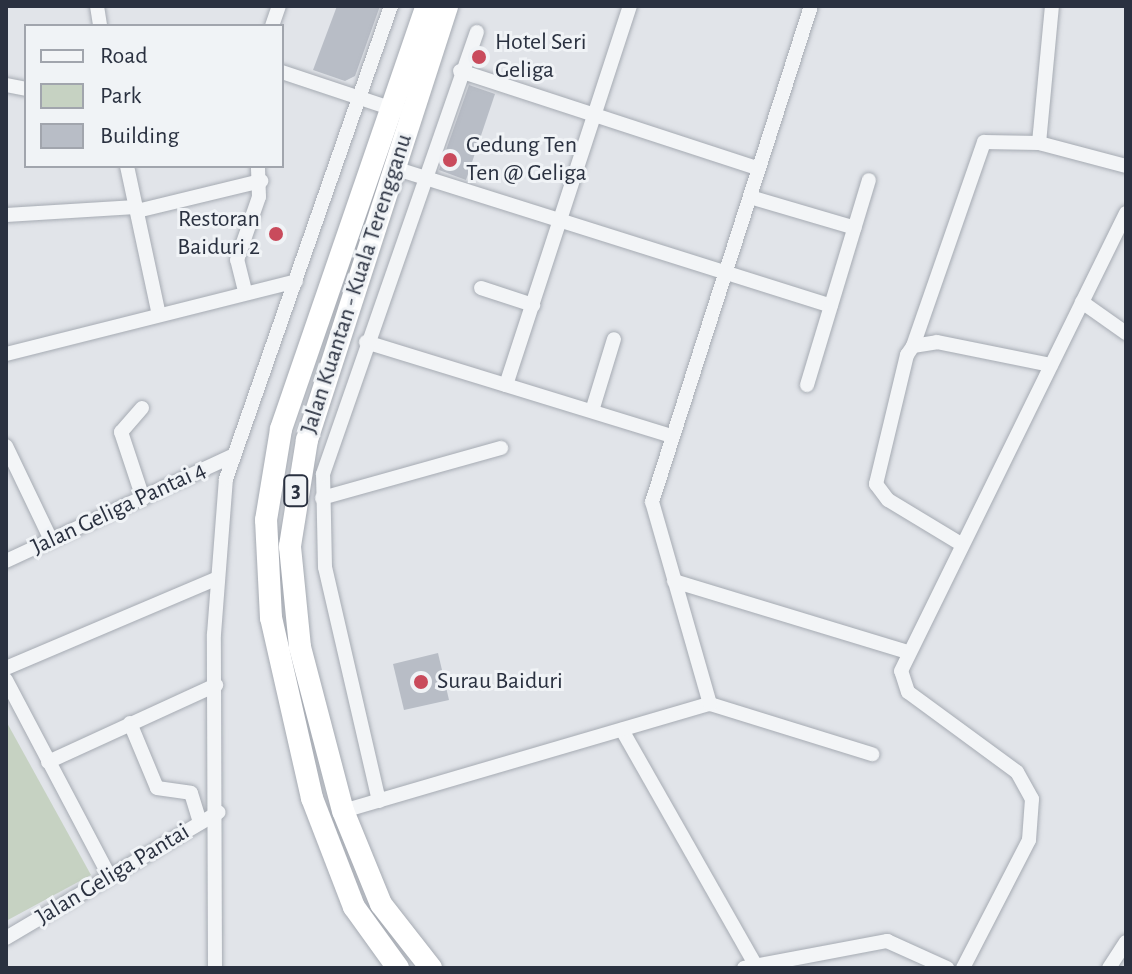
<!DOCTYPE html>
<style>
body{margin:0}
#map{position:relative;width:1132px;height:974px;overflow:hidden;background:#e1e4e9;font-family:"Alegreya Sans",sans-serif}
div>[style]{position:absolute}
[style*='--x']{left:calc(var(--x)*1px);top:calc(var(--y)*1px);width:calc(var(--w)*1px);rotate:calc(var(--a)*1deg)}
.green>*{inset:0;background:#c6d2c2}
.building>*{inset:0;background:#b8bdc6}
.roads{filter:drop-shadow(0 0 2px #a6abb3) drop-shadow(0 0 2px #a6abb3)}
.minor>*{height:14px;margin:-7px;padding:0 7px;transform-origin:7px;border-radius:7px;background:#f3f5f7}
.highway>*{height:22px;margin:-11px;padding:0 11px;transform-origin:11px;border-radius:11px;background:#fff}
.dots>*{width:22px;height:22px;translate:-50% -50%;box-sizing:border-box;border:4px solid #f0f3f6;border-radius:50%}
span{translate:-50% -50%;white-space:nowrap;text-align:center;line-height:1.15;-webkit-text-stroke:6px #f0f3f6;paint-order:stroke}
.shield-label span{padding:2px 6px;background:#f0f3f6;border:2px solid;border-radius:6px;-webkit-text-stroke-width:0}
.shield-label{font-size:22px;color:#2a3140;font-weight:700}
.poi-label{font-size:24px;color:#2a3140}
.left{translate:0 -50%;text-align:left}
.right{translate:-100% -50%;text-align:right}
.street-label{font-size:24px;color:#2a3140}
.frame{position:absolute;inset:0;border:8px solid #2a3140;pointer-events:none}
.legend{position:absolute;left:24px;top:24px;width:260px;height:144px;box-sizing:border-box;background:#f0f3f6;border:2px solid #a1a5ad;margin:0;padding:10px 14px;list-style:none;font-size:24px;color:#2a3140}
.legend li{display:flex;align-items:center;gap:16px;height:40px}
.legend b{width:40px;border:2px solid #a1a5ad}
</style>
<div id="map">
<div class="green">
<i style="clip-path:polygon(6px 721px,91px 875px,6px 921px)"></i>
</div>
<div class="building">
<i style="clip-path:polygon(337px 6px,380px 6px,355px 76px,345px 81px,313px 70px)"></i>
<i style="clip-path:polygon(469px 85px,495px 94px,466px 180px,439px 170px)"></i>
<i style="clip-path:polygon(438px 653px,449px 700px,404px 710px,393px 664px)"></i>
</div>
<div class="roads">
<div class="minor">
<i style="--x:97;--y:6;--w:20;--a:81"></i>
<i style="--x:272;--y:26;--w:21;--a:-71"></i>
<i style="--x:460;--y:71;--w:311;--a:18.1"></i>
<i style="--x:282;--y:72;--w:123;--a:18.4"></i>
<i style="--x:6;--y:85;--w:20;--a:11"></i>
<i style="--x:1039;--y:143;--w:138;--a:-84.6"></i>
<i style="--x:127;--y:166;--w:148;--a:77.9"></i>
<i style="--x:394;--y:168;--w:458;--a:17.5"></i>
<i style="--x:750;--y:197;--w:109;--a:16.4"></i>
<i style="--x:137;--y:211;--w:128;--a:-13.6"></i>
<i style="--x:6;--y:215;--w:130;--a:-3.5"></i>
<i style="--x:481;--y:288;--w:55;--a:18.1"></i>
<i style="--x:245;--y:291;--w:32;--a:-104"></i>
<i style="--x:237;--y:260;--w:67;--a:-70.8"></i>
<i style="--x:259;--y:197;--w:31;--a:-92"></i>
<i style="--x:1082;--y:302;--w:54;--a:35.2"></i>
<i style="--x:366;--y:342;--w:319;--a:17.1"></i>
<i style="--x:913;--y:346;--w:216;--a:-70.8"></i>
<i style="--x:984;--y:142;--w:55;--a:1"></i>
<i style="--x:1039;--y:143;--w:90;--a:14.8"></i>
<i style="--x:6;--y:354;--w:299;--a:-14.1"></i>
<i style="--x:506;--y:385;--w:399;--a:-71.9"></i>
<i style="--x:807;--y:385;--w:214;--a:-73.2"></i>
<i style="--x:142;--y:408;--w:32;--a:131"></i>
<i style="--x:121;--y:432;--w:70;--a:71.6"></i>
<i style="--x:592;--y:411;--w:75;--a:-73"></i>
<i style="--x:6;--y:446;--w:104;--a:64.4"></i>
<i style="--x:322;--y:498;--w:186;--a:-15.6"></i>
<i style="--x:961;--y:544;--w:85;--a:-148.9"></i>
<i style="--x:888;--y:500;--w:20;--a:-127"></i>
<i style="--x:876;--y:484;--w:133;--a:-76.5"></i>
<i style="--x:907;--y:355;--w:11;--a:-56"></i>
<i style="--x:913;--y:346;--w:24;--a:-9"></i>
<i style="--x:937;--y:342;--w:116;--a:11.4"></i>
<i style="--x:6;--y:561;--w:249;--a:-24.9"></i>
<i style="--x:674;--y:581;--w:244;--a:16.9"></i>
<i style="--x:6;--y:668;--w:228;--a:-23"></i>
<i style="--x:6;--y:680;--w:221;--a:62.2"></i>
<i style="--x:710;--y:704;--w:170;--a:17.2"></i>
<i style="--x:130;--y:723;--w:70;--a:67.4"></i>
<i style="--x:157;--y:788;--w:34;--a:8"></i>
<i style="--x:191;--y:793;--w:31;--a:73"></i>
<i style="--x:622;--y:730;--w:271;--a:60.4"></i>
<i style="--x:48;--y:762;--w:185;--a:-24.6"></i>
<i style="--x:379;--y:801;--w:240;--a:-103"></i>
<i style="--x:325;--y:567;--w:93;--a:-91.2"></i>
<i style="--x:323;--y:474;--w:468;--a:-70.8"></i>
<i style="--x:343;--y:811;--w:382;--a:-16.3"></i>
<i style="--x:710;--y:704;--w:210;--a:-106"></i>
<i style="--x:652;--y:502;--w:521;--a:-72.23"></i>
<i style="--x:6;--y:938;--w:247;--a:-30.6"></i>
<i style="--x:215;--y:968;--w:334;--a:-90.2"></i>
<i style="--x:214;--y:634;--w:155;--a:-85.6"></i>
<i style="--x:226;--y:479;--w:501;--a:-70.77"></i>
<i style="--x:744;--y:968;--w:146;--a:-10.7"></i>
<i style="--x:887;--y:941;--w:66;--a:24.2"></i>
<i style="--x:963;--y:968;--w:144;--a:-62.7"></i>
<i style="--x:1029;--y:840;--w:41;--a:-85.8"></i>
<i style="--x:1032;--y:799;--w:31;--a:-119"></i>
<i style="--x:1017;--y:772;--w:135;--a:-143.7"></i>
<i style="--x:908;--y:692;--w:22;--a:-108"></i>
<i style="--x:901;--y:671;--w:510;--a:-63.84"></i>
<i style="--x:1109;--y:968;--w:31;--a:-57"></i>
</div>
<div class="highway">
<i style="--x:398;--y:968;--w:75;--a:-125.8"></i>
<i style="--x:354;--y:907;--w:117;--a:-111.1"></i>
<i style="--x:312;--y:798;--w:185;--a:-102.8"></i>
<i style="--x:271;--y:618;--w:98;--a:-92.9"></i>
<i style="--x:266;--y:520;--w:92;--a:-80.6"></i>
<i style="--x:281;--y:429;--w:447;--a:-71"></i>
<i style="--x:431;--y:968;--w:81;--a:-128"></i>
<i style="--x:381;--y:904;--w:100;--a:-112.2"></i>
<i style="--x:343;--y:811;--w:170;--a:-104.7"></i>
<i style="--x:300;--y:647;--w:101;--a:-95.7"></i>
<i style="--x:290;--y:546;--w:107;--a:-80.9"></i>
<i style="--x:307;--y:440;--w:456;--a:-72.1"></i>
</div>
</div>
<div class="dots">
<i style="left:479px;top:57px;background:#c94b5c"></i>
<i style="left:450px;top:160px;background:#c94b5c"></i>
<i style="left:276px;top:234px;background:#c94b5c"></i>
<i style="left:421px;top:682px;background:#c94b5c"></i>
</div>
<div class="shield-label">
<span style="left:296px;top:491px">3</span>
</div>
<div class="poi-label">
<span class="left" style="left:495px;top:57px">Hotel Seri<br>Geliga</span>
<span class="left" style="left:466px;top:160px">Gedung Ten<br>Ten @ Geliga</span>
<span class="right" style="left:260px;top:234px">Restoran<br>Baiduri 2</span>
<span class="left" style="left:437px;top:682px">Surau Baiduri</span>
</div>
<div class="street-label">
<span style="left:357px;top:284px;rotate:-72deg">Jalan Kuantan - Kuala Terengganu</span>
<span style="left:119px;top:509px;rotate:-25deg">Jalan Geliga Pantai 4</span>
<span style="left:113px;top:875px;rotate:-31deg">Jalan Geliga Pantai</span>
</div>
<div class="frame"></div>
<ul class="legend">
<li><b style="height:10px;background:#f3f5f7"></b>Road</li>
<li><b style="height:22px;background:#c6d2c2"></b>Park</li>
<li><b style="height:22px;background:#b8bdc6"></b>Building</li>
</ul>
</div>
